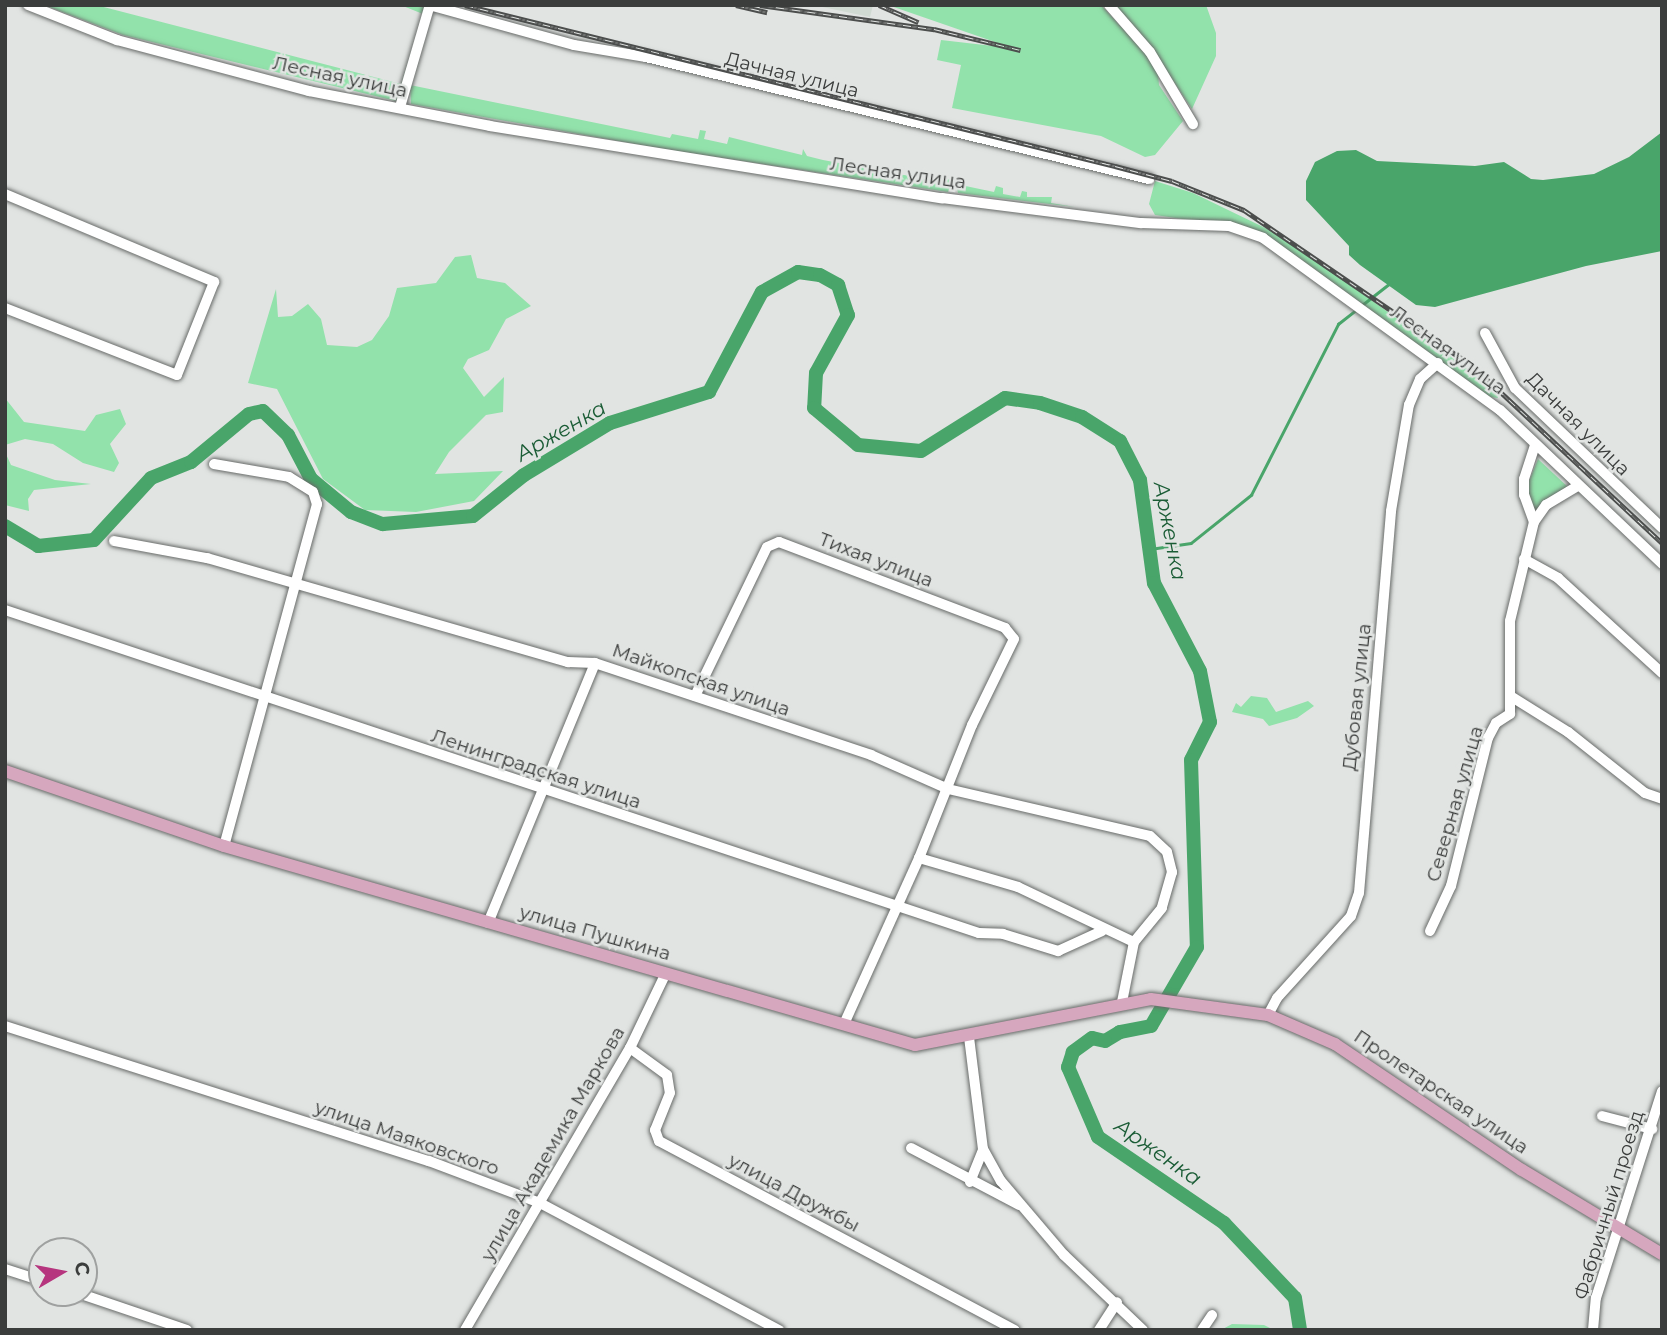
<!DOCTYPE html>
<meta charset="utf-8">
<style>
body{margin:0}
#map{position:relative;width:1667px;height:1335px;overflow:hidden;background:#e1e4e2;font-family:Montserrat,sans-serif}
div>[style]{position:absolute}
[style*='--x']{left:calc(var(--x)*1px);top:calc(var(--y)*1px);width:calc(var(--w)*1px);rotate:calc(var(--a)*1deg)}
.built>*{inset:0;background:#d0dad2}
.green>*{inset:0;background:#92e2ab}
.water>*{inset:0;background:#49a56a}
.stream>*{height:2.5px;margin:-1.25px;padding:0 1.25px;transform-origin:1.25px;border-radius:1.25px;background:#49a56a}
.river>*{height:14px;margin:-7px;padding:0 7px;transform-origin:7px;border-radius:7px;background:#49a56a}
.roads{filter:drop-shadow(0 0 2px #686b69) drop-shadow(0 0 2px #686b69)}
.minor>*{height:10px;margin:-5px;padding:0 5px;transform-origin:5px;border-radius:5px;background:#fff}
.major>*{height:12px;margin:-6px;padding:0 6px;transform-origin:6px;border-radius:6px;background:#d6a7be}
.rail>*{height:5px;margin-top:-2.5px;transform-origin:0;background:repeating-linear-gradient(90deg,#e1e4e2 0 8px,#4c4e4d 0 16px);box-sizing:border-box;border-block:2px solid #4c4e4d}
span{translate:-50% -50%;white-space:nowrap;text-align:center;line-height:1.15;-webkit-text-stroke:5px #e1e4e2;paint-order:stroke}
.street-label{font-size:19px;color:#3b3d3c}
.water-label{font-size:21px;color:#1a5c35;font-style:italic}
.frame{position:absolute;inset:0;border:7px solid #3b3d3c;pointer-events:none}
.north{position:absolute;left:28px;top:1237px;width:70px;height:70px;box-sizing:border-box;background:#e1e4e2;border:2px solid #9fa1a0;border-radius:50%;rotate:80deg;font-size:19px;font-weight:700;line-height:28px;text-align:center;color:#3b3d3c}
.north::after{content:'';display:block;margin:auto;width:24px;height:32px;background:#b6357e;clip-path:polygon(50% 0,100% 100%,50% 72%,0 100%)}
</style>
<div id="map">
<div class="built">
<i style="clip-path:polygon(813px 5px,873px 5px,870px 17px)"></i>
</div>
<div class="green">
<i style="clip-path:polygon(44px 5px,96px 5px,401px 84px,423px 14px,403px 6px,427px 5px,396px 101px,123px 35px)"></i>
<i style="clip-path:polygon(888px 5px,1101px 5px,1147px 55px,1158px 73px,1159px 85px,1183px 121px,1155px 155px,1145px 157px,1101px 136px,952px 108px,961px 65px,937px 60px,941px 40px,993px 46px,995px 42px)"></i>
<i style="clip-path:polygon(1114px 5px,1206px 5px,1216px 33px,1216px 56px,1192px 109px,1146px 40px)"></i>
<i style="clip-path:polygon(410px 85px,670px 138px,672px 134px,698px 139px,700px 130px,706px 131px,704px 139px,727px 144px,729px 137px,802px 155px,803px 149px,807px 156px,823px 160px,942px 182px,955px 177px,948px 192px,663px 149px,411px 104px)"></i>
<i style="clip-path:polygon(1155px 181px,1193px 193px,1280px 235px,1472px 372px,1497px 392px,1498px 398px,1490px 397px,1295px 255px,1251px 229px,1155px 215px,1149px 204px)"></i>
<i style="clip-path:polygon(956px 184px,994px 192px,996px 186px,1003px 188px,1003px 194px,1020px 197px,1022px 191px,1027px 192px,1027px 197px,1052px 197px,1051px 203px,1075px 207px,958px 193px)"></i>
<i style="clip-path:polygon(471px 255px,477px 278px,505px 283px,531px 306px,506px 319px,489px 350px,468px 359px,463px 368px,484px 397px,504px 377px,503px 412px,486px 415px,449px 452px,435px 474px,503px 471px,474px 501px,416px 512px,365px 510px,323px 479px,277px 389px,248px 383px,276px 289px,278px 317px,292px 316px,308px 304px,321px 319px,327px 345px,357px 347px,372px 340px,389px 316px,397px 288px,436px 283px,455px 257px)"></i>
<i style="clip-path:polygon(5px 398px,24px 422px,85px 431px,96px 415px,120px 409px,126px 424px,110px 444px,119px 463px,114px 472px,83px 463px,53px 444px,25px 439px,5px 445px)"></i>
<i style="clip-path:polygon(5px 452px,11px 465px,55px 480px,91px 484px,34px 490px,28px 499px,29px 511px,5px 505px)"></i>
<i style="clip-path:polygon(1538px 459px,1569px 488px,1532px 512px,1525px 491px)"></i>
<i style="clip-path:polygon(1251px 696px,1267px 698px,1276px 712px,1308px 701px,1314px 706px,1297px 718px,1269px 726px,1263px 719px,1232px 712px,1236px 703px,1241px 707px)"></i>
<i style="clip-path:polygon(1232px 1324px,1264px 1325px,1274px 1330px,1221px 1330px)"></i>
</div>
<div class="water">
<i style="clip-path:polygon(1662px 132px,1662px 251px,1586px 266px,1435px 307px,1416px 305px,1360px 265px,1349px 255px,1349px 246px,1306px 200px,1306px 181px,1315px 162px,1337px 151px,1356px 150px,1377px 161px,1475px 166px,1504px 162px,1531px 179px,1543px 180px,1594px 174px,1629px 157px)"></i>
</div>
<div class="stream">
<i style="--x:1362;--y:305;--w:36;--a:-38"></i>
<i style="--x:1150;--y:549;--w:41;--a:-8.3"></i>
<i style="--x:1191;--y:543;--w:77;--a:-38.7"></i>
<i style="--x:1251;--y:495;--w:192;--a:-63"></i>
<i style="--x:1338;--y:324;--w:24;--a:-38"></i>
</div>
<div class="river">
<i style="--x:5;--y:526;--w:39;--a:31"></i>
<i style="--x:38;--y:546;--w:56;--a:-6.1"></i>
<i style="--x:94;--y:540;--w:84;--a:-47.4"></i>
<i style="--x:151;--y:478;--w:43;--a:-21.8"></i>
<i style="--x:191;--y:462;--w:75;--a:-39.6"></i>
<i style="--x:249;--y:414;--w:14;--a:-12"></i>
<i style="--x:263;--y:411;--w:35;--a:44"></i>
<i style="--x:288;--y:435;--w:50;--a:62.4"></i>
<i style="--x:311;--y:479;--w:52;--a:39.5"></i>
<i style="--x:351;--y:512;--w:34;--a:21"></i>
<i style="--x:383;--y:524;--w:90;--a:-5.1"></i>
<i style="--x:473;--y:516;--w:65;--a:-38.8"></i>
<i style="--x:524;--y:475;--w:100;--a:-31.2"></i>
<i style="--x:610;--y:423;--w:104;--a:-17.4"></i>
<i style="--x:709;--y:392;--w:113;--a:-62.1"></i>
<i style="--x:762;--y:292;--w:41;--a:-29.1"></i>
<i style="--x:798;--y:272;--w:22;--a:8"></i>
<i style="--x:820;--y:275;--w:21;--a:29"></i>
<i style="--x:838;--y:285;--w:32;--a:72"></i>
<i style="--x:848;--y:315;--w:66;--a:118.9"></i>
<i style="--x:816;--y:373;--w:35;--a:93"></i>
<i style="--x:814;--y:408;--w:57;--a:40.1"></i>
<i style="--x:858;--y:445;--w:63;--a:5.4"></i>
<i style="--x:921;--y:451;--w:99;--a:-32.2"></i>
<i style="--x:1005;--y:398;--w:35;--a:8"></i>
<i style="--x:1040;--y:403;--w:44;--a:18.4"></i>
<i style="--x:1082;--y:417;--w:45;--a:32.3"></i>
<i style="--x:1120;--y:441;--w:44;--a:62.9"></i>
<i style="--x:1140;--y:480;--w:104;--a:82.3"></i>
<i style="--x:1154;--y:583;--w:99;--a:62.4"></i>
<i style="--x:1200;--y:671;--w:52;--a:78.9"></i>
<i style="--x:1210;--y:722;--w:42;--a:116.6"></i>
<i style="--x:1191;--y:760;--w:187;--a:88.2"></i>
<i style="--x:1197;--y:947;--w:91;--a:120.2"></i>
<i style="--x:1151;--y:1026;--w:32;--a:169"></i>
<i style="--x:1120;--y:1032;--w:17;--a:149"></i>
<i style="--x:1105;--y:1041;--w:13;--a:-167"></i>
<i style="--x:1092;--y:1038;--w:24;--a:144"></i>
<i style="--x:1073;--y:1052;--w:16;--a:108"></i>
<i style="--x:1068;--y:1067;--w:76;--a:66.8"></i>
<i style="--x:1098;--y:1137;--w:153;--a:34.3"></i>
<i style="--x:1224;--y:1223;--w:103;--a:46.6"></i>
<i style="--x:1295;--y:1298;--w:32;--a:81"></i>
</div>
<div class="roads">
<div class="minor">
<i style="--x:28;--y:5;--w:96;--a:21.5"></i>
<i style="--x:117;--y:40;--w:199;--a:14.9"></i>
<i style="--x:309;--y:91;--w:184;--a:10.9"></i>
<i style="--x:490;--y:126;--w:458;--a:9.1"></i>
<i style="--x:942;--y:198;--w:201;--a:7.2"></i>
<i style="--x:1141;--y:223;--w:88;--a:2"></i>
<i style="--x:1229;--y:226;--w:36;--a:19"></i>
<i style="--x:1263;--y:238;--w:293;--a:36"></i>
<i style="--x:1500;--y:410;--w:224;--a:43.5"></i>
<i style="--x:429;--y:5;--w:150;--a:15.4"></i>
<i style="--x:574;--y:45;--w:73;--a:9.5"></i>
<i style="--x:646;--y:57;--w:518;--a:13.63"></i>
<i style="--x:1109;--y:5;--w:62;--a:48.9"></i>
<i style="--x:1150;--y:52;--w:84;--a:59.2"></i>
<i style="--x:400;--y:107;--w:103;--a:-73.7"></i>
<i style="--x:5;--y:194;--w:227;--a:22.8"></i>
<i style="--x:214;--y:282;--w:100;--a:111.7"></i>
<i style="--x:177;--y:375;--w:185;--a:-158.7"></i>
<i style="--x:1485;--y:333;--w:63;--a:61.4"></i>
<i style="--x:1515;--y:388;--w:203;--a:43.6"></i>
<i style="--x:214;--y:464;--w:76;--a:9.8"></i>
<i style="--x:289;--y:477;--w:28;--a:32"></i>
<i style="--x:313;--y:492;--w:13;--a:72"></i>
<i style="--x:317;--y:504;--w:354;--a:105.2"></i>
<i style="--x:1534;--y:522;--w:21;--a:-55"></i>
<i style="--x:1546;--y:505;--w:37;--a:-31"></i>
<i style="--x:114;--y:541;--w:95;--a:10.4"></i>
<i style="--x:207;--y:558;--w:376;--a:16.1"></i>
<i style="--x:568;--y:662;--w:27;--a:2"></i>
<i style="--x:595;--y:663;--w:291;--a:18.4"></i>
<i style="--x:871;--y:755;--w:84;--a:23.8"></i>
<i style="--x:948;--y:789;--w:207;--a:13.1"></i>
<i style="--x:1150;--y:836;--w:23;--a:43"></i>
<i style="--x:1167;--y:852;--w:21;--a:76"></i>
<i style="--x:1172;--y:872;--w:37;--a:106"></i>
<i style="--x:1162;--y:908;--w:44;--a:129.5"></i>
<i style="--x:1524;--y:559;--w:39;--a:29"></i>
<i style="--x:1558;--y:578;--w:141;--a:42.4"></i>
<i style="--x:5;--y:610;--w:1026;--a:18.35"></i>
<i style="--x:979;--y:933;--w:24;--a:2"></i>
<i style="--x:1003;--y:934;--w:58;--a:17.2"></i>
<i style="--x:1058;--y:951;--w:48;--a:-24.4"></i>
<i style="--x:695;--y:696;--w:165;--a:-64.2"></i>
<i style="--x:767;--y:547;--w:13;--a:-23"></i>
<i style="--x:779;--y:542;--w:242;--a:20.8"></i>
<i style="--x:1005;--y:628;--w:14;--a:51"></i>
<i style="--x:1014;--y:639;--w:96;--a:116"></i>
<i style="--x:972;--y:725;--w:143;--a:111.7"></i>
<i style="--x:919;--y:858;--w:182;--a:114.3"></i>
<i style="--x:1512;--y:697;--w:66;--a:32"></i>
<i style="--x:1568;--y:732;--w:98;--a:38.4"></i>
<i style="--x:1645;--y:793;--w:18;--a:19"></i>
<i style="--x:919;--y:858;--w:103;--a:16.3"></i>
<i style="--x:1018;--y:887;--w:128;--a:25.4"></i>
<i style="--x:1134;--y:942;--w:61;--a:101.3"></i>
<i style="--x:488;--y:923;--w:281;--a:-67.6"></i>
<i style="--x:1430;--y:931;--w:50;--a:-65"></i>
<i style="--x:1451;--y:886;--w:153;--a:-76"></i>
<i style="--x:1488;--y:738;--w:17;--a:-62"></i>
<i style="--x:1496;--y:723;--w:17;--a:-33"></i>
<i style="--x:1510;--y:714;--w:93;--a:-90"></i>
<i style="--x:1510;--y:621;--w:102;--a:-76.4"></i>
<i style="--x:1534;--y:522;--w:29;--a:-110"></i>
<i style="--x:1524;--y:495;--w:16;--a:-90"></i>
<i style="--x:1524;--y:479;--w:35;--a:-72"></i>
<i style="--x:1268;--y:1015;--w:19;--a:-62"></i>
<i style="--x:1277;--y:998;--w:110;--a:-47.9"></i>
<i style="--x:1351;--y:916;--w:24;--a:-71"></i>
<i style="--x:1359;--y:893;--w:383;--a:-85.2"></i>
<i style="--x:1391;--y:511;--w:108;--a:-80.4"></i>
<i style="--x:1409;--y:405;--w:28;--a:-67"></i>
<i style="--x:1420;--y:379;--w:24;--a:-42"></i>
<i style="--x:5;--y:1026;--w:445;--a:17.7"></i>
<i style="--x:429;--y:1161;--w:119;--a:20.7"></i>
<i style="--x:540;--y:1203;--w:271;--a:28"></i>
<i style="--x:969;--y:1037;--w:113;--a:82.9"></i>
<i style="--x:983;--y:1149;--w:37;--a:61"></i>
<i style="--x:1001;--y:1181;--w:97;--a:49.6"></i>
<i style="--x:1064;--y:1255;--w:109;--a:43.5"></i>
<i style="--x:630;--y:1048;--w:46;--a:36.1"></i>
<i style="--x:667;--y:1075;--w:18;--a:81"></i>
<i style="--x:670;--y:1093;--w:40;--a:112"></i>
<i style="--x:655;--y:1130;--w:12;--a:70"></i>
<i style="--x:659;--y:1141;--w:403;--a:28"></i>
<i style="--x:1602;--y:1116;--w:52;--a:14.6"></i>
<i style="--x:911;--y:1148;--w:122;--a:27.8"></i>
<i style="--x:970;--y:1182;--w:35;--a:-68"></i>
<i style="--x:5;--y:1269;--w:39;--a:18"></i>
<i style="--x:78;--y:1293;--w:115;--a:18.7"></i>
<i style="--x:465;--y:1330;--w:327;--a:-59.7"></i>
<i style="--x:630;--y:1048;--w:83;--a:-64.4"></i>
<i style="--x:1099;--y:1330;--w:33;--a:-57"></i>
<i style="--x:1202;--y:1330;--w:18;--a:-56"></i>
<i style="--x:1593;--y:1330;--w:32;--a:-85"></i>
<i style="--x:1596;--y:1298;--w:217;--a:-72.3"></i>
</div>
<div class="major">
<i style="--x:5;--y:771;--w:231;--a:18.9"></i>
<i style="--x:224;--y:846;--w:719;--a:16.07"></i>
<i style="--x:915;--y:1045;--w:240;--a:-11"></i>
<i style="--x:1151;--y:999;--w:118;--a:7.8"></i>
<i style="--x:1268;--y:1015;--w:73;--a:23.4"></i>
<i style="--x:1335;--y:1044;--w:225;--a:34"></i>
<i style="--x:1522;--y:1170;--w:163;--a:31"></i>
</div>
</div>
<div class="rail">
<i style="--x:465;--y:5;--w:670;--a:13.91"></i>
<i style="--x:1115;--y:166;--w:59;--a:14.7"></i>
<i style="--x:1172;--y:181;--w:78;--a:21.9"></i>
<i style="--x:1244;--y:210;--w:278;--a:34.3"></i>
<i style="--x:1474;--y:367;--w:258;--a:43.1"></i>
<i style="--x:736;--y:5;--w:32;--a:13"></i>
<i style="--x:760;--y:5;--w:176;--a:7.9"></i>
<i style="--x:934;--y:29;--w:89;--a:13.7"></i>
<i style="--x:879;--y:5;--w:43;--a:23.6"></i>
</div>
<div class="street-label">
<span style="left:792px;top:75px;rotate:14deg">Дачная улица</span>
<span style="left:340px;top:77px;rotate:12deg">Лесная улица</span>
<span style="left:898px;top:173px;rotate:8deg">Лесная улица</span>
<span style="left:1448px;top:350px;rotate:36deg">Лесная улица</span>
<span style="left:1578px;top:424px;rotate:45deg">Дачная улица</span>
<span style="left:876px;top:560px;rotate:21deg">Тихая улица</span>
<span style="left:701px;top:680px;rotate:19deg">Майкопская улица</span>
<span style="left:1357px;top:697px;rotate:-84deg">Дубовая улица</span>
<span style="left:536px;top:769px;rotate:18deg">Ленинградская улица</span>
<span style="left:1455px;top:804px;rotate:-74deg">Северная улица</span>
<span style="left:595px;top:933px;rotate:16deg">улица Пушкина</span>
<span style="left:1441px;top:1092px;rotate:34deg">Пролетарская улица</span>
<span style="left:407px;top:1138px;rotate:19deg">улица Маяковского</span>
<span style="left:553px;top:1144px;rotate:-60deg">улица Академика Маркова</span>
<span style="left:794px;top:1193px;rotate:28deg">улица Дружбы</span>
<span style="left:1609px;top:1205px;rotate:-73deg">Фабричный проезд</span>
</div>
<div class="water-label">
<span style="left:561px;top:431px;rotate:-30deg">Арженка</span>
<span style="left:1170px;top:531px;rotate:79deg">Арженка</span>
<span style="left:1158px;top:1152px;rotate:35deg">Арженка</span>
</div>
<div class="frame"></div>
<div class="north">С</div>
</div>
